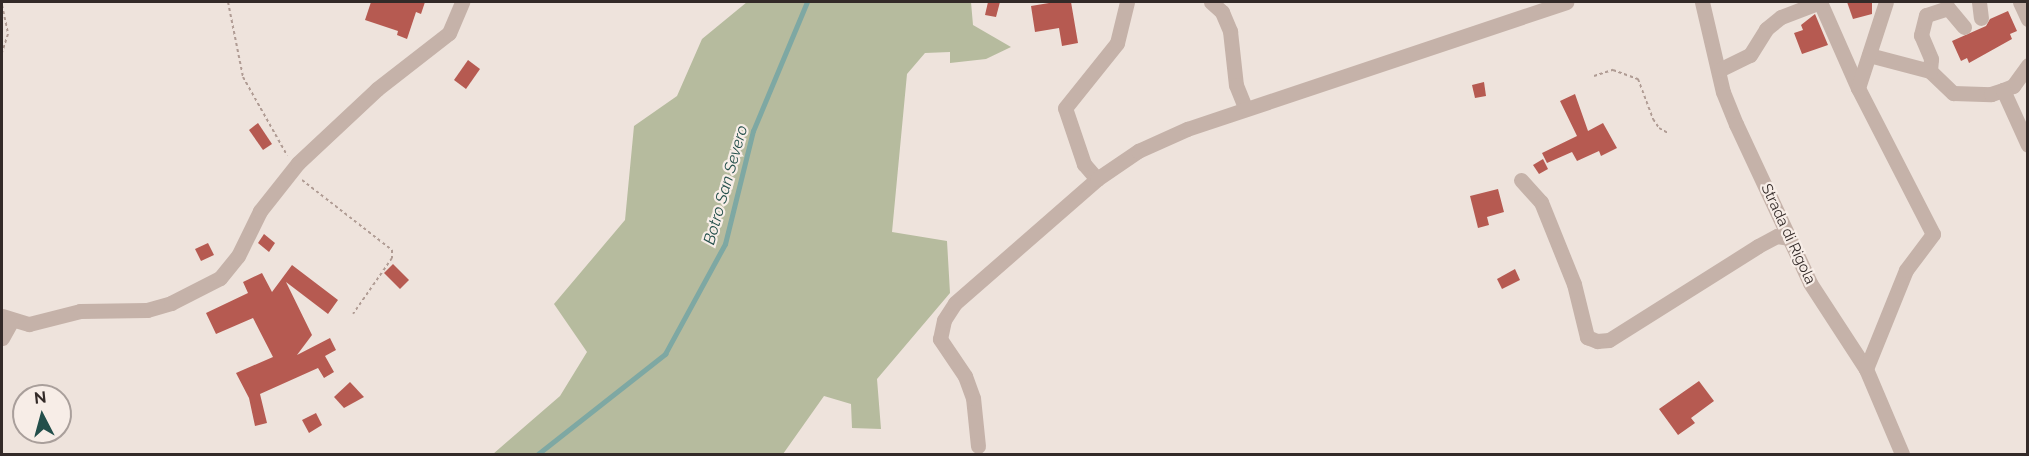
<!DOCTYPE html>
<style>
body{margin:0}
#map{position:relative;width:2029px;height:456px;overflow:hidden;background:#eee3dc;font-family:Raleway,sans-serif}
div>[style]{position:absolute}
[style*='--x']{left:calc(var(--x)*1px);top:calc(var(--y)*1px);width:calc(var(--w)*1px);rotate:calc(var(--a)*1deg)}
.green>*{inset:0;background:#b6bb9e}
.stream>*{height:4.5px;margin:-2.25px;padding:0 2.25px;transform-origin:2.25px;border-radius:2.25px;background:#7ea8a3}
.building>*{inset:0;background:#b65a51}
.path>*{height:2px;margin-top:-1px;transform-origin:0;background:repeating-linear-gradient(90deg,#b09c94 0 3px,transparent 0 6px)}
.minor>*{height:15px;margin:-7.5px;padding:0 7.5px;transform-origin:7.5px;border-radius:7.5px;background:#c5b2a9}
span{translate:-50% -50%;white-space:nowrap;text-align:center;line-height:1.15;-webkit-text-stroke:4.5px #f7ede7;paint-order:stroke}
.street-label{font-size:15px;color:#332a28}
.water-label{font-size:16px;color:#234f4b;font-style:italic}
.frame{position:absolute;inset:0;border:3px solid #332a28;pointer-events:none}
.north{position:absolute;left:12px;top:384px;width:60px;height:60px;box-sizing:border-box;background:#f7ede7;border:2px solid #a99f9b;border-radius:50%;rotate:354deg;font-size:16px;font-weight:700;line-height:24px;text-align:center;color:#332a28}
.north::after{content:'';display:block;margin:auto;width:21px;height:27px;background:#234f4b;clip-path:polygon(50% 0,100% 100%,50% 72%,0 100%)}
</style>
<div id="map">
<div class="green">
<i style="clip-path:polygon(747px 2px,971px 2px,973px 25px,1011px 47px,986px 59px,950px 63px,950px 52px,925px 53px,907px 74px,892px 232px,947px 241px,950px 293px,877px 379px,881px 429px,852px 428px,851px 404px,824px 396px,783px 454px,493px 454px,560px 396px,587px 352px,554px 304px,625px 220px,634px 126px,677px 96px,702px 39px)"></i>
</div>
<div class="stream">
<i style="--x:538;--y:454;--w:162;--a:-38.2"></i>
<i style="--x:665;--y:354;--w:125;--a:-61.4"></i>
<i style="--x:725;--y:244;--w:116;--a:-76.1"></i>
<i style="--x:753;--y:131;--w:140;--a:-67.3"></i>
</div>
<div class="building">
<i style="clip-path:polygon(371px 2px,425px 2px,421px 14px,416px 12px,407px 39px,397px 35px,398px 31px,365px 20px)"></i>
<i style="clip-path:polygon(988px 2px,1000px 2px,996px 17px,985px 15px)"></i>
<i style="clip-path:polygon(1055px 2px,1071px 2px,1078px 43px,1062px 46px,1059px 28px,1035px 32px,1031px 6px)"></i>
<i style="clip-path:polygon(1847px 2px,1872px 2px,1872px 14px,1853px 19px)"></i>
<i style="clip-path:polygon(2008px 11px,2017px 31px,2010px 34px,2012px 39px,1969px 63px,1967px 58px,1961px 61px,1952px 41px,1986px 26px,1990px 19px)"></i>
<i style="clip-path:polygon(1815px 14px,1828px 45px,1802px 54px,1794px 33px,1803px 30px,1801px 25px)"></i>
<i style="clip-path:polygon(468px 60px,480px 69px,466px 89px,454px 80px)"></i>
<i style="clip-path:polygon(1484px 82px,1486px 96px,1475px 98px,1472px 85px)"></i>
<i style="clip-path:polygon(1575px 94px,1588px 131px,1603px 123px,1617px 148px,1601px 156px,1599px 151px,1577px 161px,1572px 152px,1547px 163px,1542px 153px,1577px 136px,1560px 101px)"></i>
<i style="clip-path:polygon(258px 123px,272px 144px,263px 150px,249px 130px)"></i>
<i style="clip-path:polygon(1543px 159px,1548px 169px,1539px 174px,1533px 165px)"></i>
<i style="clip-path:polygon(1498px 189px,1504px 212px,1487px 217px,1489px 225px,1478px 228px,1470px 196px)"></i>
<i style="clip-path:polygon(264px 234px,275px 243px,269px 252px,258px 243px)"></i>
<i style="clip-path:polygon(208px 243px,214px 255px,201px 261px,195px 249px)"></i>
<i style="clip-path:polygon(393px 264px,409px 280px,400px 289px,384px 273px)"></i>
<i style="clip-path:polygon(292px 265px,338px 300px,328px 314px,286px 282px,312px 335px,297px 355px,330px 338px,336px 350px,325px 356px,334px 372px,324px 378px,318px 368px,260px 394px,267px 423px,255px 426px,249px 398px,236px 373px,273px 357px,253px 318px,216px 334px,206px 313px,248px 293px,243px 282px,262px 273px,272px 292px)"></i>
<i style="clip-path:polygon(1515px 269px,1520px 280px,1502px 289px,1497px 279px)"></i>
<i style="clip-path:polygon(1699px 381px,1714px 401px,1691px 418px,1695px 423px,1678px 435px,1659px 409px)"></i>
<i style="clip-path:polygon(350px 382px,364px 397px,344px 408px,334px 397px)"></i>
<i style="clip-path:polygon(316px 413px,322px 425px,309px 433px,302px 420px)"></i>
</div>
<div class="path">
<i style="--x:228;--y:2;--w:76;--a:78.7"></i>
<i style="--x:243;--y:77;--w:90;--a:60.6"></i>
<i style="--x:2;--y:5;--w:30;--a:78"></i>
<i style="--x:8;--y:34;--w:20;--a:108"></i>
<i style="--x:1594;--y:76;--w:20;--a:-18"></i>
<i style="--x:1613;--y:70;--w:27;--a:20"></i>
<i style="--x:1638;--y:79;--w:43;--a:69.4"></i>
<i style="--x:1653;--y:119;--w:11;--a:56"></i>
<i style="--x:1659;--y:128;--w:10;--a:29"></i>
<i style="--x:302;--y:180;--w:114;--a:37.9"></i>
<i style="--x:392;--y:250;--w:8;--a:90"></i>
<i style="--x:392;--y:258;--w:68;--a:124.9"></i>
</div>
<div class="minor">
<i style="--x:1211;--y:2;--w:15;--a:42"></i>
<i style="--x:1222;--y:12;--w:21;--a:67"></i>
<i style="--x:1230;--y:31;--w:54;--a:83.7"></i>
<i style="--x:1236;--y:85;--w:24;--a:68"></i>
<i style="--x:1702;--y:2;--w:92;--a:76.9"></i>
<i style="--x:1723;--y:92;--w:35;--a:68"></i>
<i style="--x:1736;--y:124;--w:175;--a:65"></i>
<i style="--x:1810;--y:283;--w:103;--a:56.9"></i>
<i style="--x:1866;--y:369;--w:92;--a:67"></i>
<i style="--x:1820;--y:2;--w:94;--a:66.2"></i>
<i style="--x:1979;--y:2;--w:16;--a:83"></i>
<i style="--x:2020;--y:2;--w:19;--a:65"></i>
<i style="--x:1964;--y:27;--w:25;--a:-130"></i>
<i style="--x:1948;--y:8;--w:23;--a:162"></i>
<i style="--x:1926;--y:15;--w:21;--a:104"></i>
<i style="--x:1921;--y:35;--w:26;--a:67"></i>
<i style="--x:1931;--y:59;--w:12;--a:95"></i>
<i style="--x:1930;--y:71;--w:32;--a:44"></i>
<i style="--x:1953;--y:93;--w:38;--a:2"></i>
<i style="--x:1991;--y:94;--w:13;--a:-18"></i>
<i style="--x:2003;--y:90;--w:11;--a:-22"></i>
<i style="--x:2013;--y:86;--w:26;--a:-54"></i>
<i style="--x:1869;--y:55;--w:63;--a:14.7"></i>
<i style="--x:1719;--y:70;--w:34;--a:-26"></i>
<i style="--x:1750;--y:55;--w:31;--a:-58"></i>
<i style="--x:1766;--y:29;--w:19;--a:-39"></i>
<i style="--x:1781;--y:17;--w:42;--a:-21"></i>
<i style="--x:2003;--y:90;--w:60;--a:65.6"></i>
<i style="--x:1097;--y:179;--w:20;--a:-131"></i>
<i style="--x:1084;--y:164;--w:59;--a:-108.7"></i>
<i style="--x:1065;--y:108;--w:83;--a:-51.3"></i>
<i style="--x:1117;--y:43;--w:42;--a:-76.3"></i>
<i style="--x:1521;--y:180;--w:30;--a:48"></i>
<i style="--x:1541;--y:202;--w:88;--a:68.1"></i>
<i style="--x:1574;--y:284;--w:55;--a:76.2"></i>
<i style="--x:1587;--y:337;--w:11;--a:22"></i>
<i style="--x:1597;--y:341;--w:12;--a:-5"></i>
<i style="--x:1609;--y:340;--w:176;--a:-32.2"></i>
<i style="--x:1758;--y:246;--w:21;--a:-28"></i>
<i style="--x:1777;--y:236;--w:13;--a:9"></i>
<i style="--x:2;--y:316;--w:28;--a:17"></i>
<i style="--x:29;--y:324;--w:53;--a:-14.3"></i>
<i style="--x:80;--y:311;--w:67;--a:-0.9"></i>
<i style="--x:147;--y:310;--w:25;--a:-16"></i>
<i style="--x:171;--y:303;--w:55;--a:-27"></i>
<i style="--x:220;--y:278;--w:28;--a:-51"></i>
<i style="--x:238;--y:256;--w:50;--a:-63.9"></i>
<i style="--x:260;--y:211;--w:61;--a:-51.6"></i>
<i style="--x:298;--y:163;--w:108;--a:-43.1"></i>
<i style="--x:377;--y:89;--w:91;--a:-37.9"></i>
<i style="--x:449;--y:33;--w:34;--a:-67"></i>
<i style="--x:2;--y:338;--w:18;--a:-61"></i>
<i style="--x:1866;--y:369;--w:107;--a:-68"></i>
<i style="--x:1906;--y:270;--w:45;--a:-53.1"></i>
<i style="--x:1933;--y:234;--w:164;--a:-117.2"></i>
<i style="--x:1858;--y:88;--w:90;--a:-72"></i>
<i style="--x:978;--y:446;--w:48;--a:-95.9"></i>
<i style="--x:973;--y:398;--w:23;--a:-110"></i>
<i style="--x:965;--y:376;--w:45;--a:-124"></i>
<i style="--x:940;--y:339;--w:19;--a:-78"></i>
<i style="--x:944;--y:320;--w:20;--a:-57"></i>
<i style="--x:955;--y:303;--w:189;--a:-41.1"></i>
<i style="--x:1097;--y:179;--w:50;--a:-34.3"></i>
<i style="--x:1138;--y:151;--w:54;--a:-24.2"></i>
<i style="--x:1187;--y:129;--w:400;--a:-18.5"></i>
</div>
<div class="street-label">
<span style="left:1788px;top:234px;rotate:65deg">Strada di Rigola</span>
</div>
<div class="water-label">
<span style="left:726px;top:185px;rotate:-74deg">Botro San Severo</span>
</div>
<div class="frame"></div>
<div class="north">N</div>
</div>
